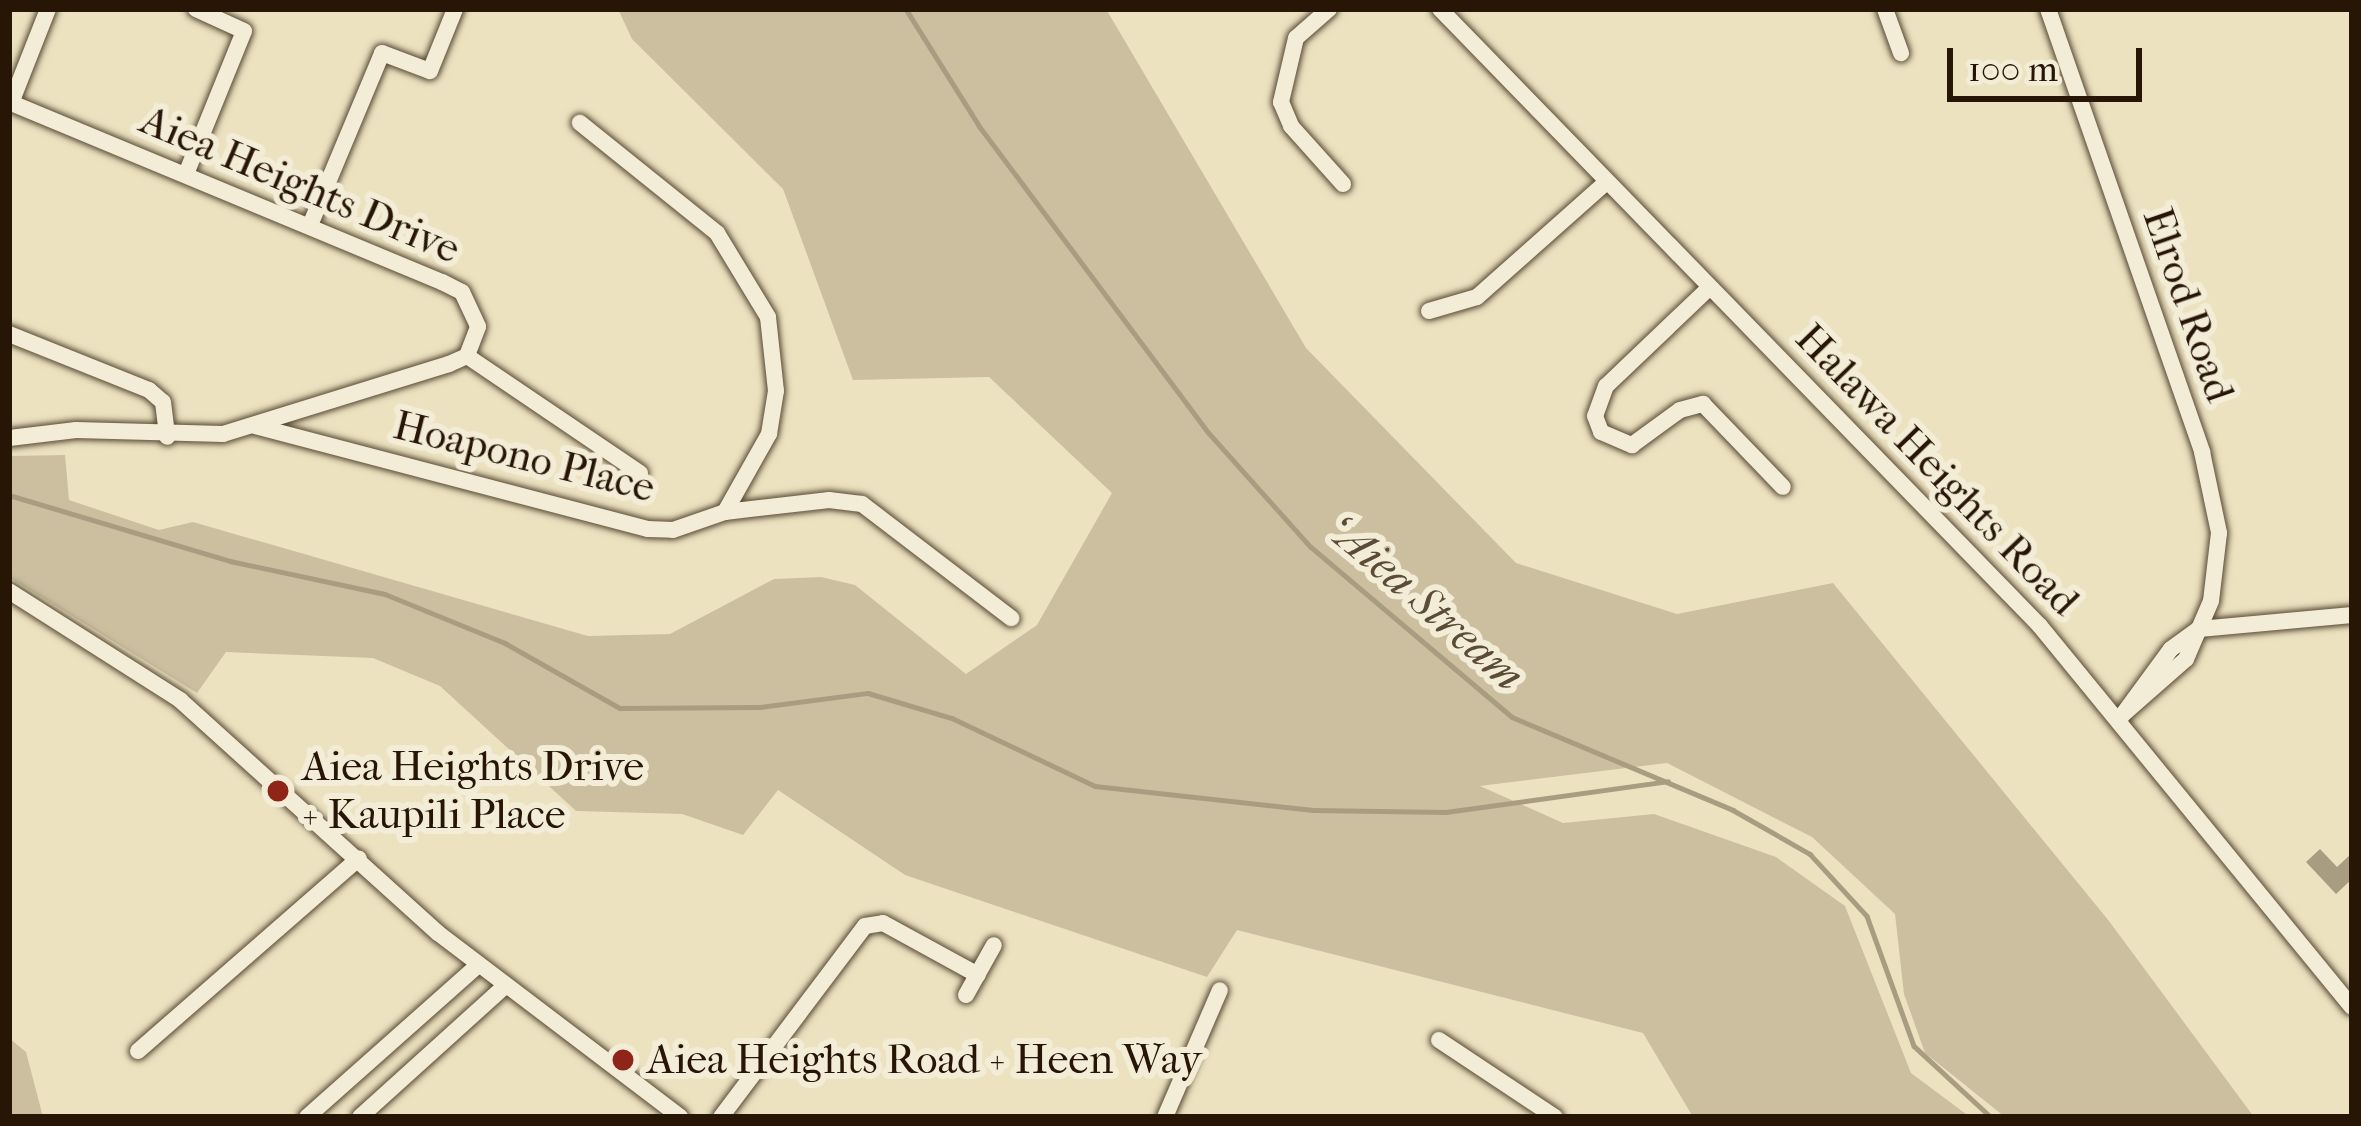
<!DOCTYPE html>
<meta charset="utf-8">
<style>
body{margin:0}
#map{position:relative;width:2361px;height:1126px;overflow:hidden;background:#ece2c0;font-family:"IM FELL French Canon",serif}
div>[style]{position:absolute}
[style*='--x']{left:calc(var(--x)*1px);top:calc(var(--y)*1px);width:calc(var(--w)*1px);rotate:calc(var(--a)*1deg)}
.green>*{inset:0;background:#cbbfa0}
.water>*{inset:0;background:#a99d81}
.stream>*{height:4.5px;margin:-2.25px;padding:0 2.25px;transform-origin:2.25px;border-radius:2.25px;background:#a99d81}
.roads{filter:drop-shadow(0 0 3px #584934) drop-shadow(0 0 3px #584934)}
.minor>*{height:16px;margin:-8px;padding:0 8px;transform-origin:8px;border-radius:8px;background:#f3ecd6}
.dots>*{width:33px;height:33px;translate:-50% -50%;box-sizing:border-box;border:6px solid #f3ecd6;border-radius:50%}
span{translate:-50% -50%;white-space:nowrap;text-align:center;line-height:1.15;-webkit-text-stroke:12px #f3ecd6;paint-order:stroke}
.street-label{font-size:42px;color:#271606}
.poi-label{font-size:42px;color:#271606}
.left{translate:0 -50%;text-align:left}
.water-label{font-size:45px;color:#5b4c37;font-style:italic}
.frame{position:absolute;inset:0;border:12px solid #271606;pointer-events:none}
.scale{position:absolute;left:1947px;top:48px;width:195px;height:54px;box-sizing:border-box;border:6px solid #271606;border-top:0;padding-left:15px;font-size:36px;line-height:42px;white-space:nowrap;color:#271606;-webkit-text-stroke:9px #f3ecd6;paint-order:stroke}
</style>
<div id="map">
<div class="green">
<i style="clip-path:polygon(618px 9px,1106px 9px,1306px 348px,1516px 563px,1677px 614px,1833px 583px,2109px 921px,2254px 1117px,2005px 1117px,1925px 1053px,1904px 994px,1895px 914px,1812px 837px,1667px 763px,1480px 786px,1563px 823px,1654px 814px,1776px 857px,1845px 906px,1911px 1073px,1970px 1117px,1693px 1117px,1643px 1033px,1237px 930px,1207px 977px,905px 875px,778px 790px,743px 835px,682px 814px,576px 811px,440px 686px,373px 658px,226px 652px,197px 693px,9px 577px,9px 456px,65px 455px,69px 500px,159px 530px,193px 522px,588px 636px,670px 634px,774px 579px,821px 577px,855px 585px,966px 674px,1037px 625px,1112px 493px,989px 377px,853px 380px,783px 189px,632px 39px)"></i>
<i style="clip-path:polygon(9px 1038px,26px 1052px,43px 1117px,9px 1117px)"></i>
</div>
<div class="water">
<i style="clip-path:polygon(2320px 849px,2337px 867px,2352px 853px,2352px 879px,2336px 894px,2306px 862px)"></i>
</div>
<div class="stream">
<i style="--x:906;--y:9;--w:139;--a:57.9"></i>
<i style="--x:980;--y:127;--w:381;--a:53.2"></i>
<i style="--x:1208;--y:432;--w:154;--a:48.2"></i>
<i style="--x:1311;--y:547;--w:263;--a:40.2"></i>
<i style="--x:1512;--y:717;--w:240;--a:22.8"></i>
<i style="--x:1733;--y:810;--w:89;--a:29.7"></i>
<i style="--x:1810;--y:854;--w:84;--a:47.4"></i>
<i style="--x:1867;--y:916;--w:138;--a:70.1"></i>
<i style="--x:1914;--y:1046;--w:105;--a:42.7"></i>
<i style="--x:9;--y:495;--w:231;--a:16.6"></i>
<i style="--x:230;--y:561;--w:158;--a:12"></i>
<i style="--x:385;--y:594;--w:130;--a:22.2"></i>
<i style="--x:505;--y:643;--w:132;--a:29.5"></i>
<i style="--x:620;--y:708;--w:140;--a:-0.4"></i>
<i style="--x:760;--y:707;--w:109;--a:-7.4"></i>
<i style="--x:868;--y:693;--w:88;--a:16.6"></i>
<i style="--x:952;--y:718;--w:158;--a:25.4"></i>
<i style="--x:1095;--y:786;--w:219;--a:6.3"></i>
<i style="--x:1313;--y:810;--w:133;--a:0.9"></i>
<i style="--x:1446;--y:812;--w:224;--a:-7.9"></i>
</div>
<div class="roads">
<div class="minor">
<i style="--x:1329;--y:9;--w:44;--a:138.7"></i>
<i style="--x:1296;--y:38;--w:66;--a:103.2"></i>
<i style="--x:1281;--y:102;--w:26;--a:67"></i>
<i style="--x:1291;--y:126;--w:78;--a:48.1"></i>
<i style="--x:1440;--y:9;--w:861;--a:45.8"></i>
<i style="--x:2040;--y:626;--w:492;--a:50.7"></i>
<i style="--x:1885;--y:9;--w:47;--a:70"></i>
<i style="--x:2048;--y:9;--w:469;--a:70.8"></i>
<i style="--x:2202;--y:452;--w:83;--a:78.1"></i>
<i style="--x:2219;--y:533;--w:68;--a:96.7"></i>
<i style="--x:2211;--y:601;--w:63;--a:113.3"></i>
<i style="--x:2186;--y:659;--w:88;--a:138.7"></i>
<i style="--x:9;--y:102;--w:469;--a:22.6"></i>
<i style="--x:442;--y:282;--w:22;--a:27"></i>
<i style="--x:462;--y:292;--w:38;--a:65"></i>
<i style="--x:478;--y:327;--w:31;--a:111"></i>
<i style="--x:467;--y:356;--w:20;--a:156"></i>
<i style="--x:449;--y:364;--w:237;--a:162.8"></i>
<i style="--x:223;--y:434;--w:147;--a:-178.4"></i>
<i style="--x:76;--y:430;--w:67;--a:173.2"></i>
<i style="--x:11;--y:103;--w:101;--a:-68.5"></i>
<i style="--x:186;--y:174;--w:154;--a:-67.9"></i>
<i style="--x:244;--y:31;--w:53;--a:-155.4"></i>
<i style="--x:311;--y:223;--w:184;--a:-67.3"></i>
<i style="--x:382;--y:53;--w:51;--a:20.6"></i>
<i style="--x:430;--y:71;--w:67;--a:-68"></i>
<i style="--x:1709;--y:288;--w:142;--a:136.4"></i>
<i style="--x:1606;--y:386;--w:32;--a:110"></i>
<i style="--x:1595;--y:416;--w:17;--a:69"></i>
<i style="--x:1601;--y:432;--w:34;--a:23"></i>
<i style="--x:1632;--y:445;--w:59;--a:-36.1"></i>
<i style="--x:1680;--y:410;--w:24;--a:-15"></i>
<i style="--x:1703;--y:404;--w:115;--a:46.1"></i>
<i style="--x:1429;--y:311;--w:50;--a:-16.3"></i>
<i style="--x:1477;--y:297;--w:169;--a:-41.6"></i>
<i style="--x:9;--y:334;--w:151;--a:21.8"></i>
<i style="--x:149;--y:390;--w:18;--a:41"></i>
<i style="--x:163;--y:402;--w:35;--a:83"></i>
<i style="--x:467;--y:356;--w:209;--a:34.1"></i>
<i style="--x:255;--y:426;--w:406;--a:14.7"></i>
<i style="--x:648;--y:529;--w:25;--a:2"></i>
<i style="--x:673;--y:530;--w:55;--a:-19.1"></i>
<i style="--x:725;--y:512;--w:90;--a:-60.6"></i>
<i style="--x:769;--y:434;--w:44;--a:-80.8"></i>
<i style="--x:776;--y:391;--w:74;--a:-96.2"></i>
<i style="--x:768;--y:317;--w:98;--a:-121.3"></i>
<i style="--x:717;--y:233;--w:176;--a:-141.2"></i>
<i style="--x:725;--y:512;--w:105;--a:-6.6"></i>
<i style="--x:829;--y:500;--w:33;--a:7"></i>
<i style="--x:862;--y:504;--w:188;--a:37.4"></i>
<i style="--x:9;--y:591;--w:203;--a:32.5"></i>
<i style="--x:180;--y:700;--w:348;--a:42.1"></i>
<i style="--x:438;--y:933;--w:304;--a:37.2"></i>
<i style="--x:2121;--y:717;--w:84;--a:-53.7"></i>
<i style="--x:2171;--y:649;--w:34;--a:-36"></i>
<i style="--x:2199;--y:629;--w:154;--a:-5.2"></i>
<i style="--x:966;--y:995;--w:57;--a:-60.8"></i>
<i style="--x:1439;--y:1040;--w:139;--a:33.6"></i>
<i style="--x:138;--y:1051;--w:293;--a:-41.1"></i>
<i style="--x:307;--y:1117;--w:229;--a:-41.6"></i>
<i style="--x:360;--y:1117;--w:195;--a:-42.1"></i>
<i style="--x:721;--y:1117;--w:239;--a:-53"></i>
<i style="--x:865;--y:926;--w:18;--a:-9"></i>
<i style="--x:883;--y:923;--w:108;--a:28.7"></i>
<i style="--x:1165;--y:1117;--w:138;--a:-66.6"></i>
</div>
</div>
<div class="dots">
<i style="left:278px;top:791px;background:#8f2418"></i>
<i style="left:623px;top:1060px;background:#8f2418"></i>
</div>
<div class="street-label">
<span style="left:300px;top:185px;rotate:23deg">Aiea Heights Drive</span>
<span style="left:2188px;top:305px;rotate:71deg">Elrod Road</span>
<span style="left:524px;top:457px;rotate:14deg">Hoapono Place</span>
<span style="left:1937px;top:470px;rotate:46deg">Halawa Heights Road</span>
</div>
<div class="poi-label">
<span class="left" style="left:302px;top:791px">Aiea Heights Drive<br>+ Kaupili Place</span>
<span class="left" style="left:647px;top:1060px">Aiea Heights Road + Heen Way</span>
</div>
<div class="water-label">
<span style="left:1425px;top:602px;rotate:41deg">ʻAiea Stream</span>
</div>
<div class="frame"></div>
<div class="scale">100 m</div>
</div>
